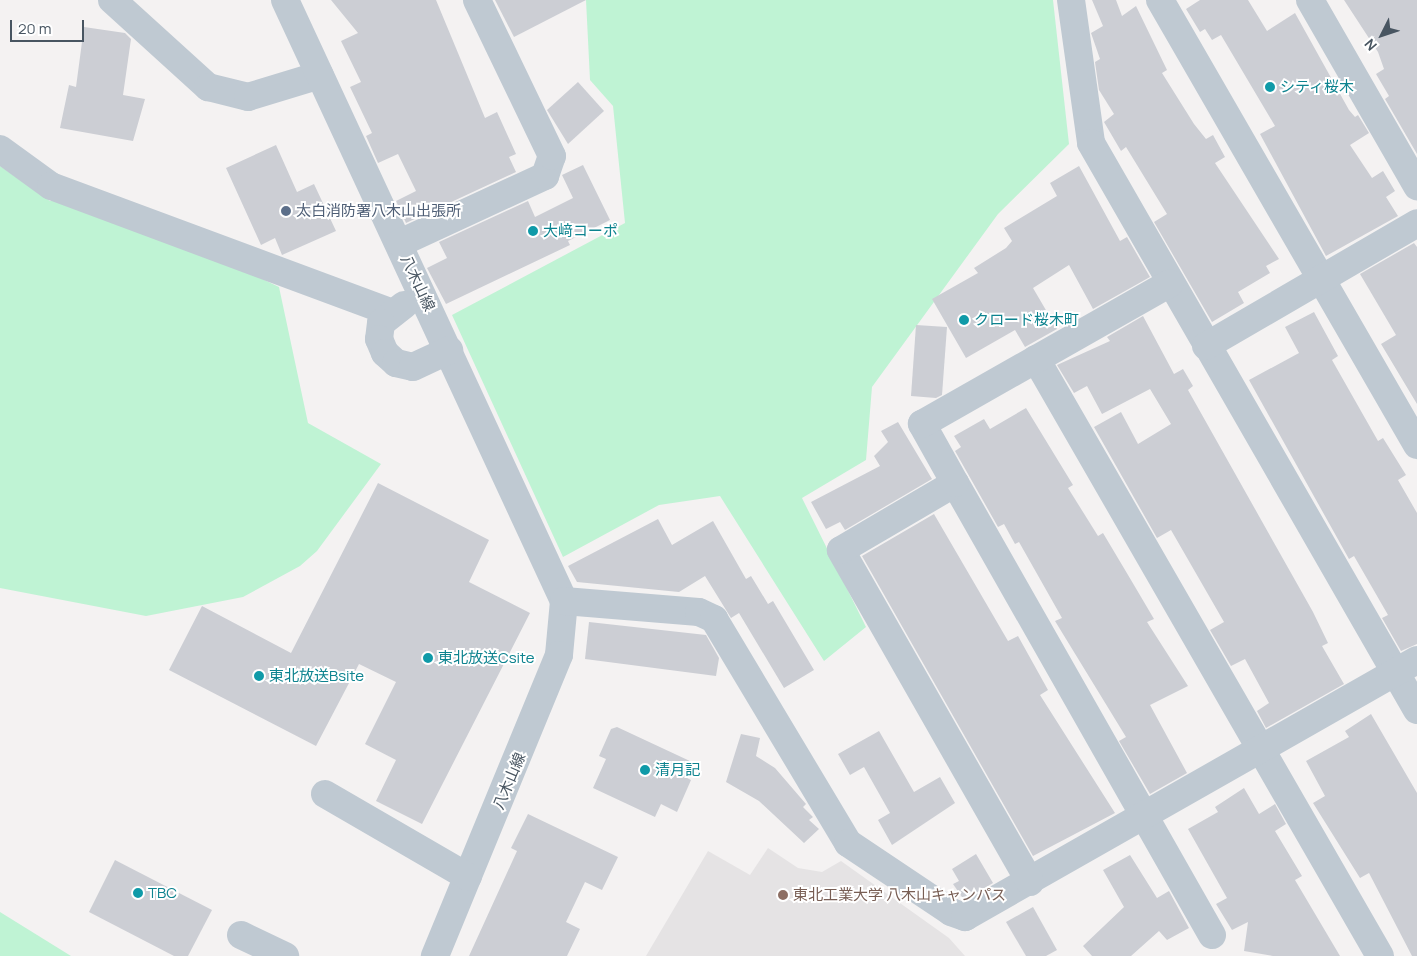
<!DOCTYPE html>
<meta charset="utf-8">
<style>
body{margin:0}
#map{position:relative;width:1417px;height:956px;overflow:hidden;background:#f4f2f2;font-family:Manrope,"Noto Sans JP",sans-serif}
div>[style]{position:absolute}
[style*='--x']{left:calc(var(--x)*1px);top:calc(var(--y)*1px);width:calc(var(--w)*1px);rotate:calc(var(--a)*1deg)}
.education>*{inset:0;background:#e5e3e4}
.green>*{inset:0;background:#bff3d4}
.building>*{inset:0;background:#ccced4}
.minor>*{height:28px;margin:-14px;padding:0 14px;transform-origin:14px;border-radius:14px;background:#bfc9d2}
.dots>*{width:14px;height:14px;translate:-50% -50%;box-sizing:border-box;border:2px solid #fff;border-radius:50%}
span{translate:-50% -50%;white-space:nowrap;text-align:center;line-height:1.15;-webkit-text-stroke:4px #fff;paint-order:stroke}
.culture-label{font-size:15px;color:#0d838f}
.left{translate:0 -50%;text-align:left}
.service-label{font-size:15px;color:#4e5e75}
.street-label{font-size:15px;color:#485561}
.education-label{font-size:15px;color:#785e54}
.north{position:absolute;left:1357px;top:10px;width:50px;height:50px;-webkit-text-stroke:4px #fff;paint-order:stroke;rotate:229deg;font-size:14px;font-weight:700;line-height:20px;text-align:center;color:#485561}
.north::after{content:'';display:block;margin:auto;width:18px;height:22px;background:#485561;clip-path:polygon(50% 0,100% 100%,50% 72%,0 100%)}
.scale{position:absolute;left:10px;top:20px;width:74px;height:22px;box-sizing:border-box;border:2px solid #485561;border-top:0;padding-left:6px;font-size:15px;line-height:18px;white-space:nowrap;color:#485561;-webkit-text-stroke:4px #fff;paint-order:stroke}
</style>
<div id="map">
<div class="education">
<i style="clip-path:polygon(768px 848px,798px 868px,822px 872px,841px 861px,949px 938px,965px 956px,646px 956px,708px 851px,750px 875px)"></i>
</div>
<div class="green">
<i style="clip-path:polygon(586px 0,1053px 0,1069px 144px,998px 214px,872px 387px,866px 460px,802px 498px,866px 627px,824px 661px,720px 496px,659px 505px,563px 557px,452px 315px,625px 223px,613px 106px,590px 80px)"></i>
<i style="clip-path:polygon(0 166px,50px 201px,102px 202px,279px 287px,308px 423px,381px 464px,317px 551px,300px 566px,243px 597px,146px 616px,0 588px)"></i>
<i style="clip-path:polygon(0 912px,71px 956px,0 956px)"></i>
</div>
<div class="building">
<i style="clip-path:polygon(331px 0,436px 0,485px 118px,497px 112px,516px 154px,509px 157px,516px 172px,406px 223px,396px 201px,416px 191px,398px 154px,378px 163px,366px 136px,372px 133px,350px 87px,361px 82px,341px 41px,358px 33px)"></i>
<i style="clip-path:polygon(495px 0,586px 0,514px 37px)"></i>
<i style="clip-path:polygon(1092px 0,1116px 0,1122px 16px,1136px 6px,1167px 70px,1162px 73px,1194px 124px,1206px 139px,1213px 135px,1225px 157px,1215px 163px,1279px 259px,1266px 266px,1270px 273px,1238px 292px,1244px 303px,1212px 322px,1154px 222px,1167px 214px,1126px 147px,1121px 151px,1104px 122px,1114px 114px,1099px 90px,1095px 62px,1100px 59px,1091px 33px,1103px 26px)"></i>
<i style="clip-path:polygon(1200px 0,1248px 0,1267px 31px,1295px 13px,1349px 110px,1355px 117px,1358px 115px,1369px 133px,1350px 145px,1372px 178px,1383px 171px,1395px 191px,1386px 197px,1398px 216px,1326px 256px,1260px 134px,1275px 126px,1221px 35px,1212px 40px,1205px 29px,1200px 32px,1186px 9px)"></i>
<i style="clip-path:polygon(1344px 0,1417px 0,1417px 154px,1385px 99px,1389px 96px,1376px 74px,1384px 69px,1378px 52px)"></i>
<i style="clip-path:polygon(84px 27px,125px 33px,131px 39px,123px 95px,145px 99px,133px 141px,60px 128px,69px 85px,76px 87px)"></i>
<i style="clip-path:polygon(578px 82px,604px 111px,568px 144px,547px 110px)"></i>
<i style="clip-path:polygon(276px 145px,297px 192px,314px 184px,336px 231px,282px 255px,275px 238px,261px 245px,226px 168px)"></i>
<i style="clip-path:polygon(583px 165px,610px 220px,568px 241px,570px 245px,446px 304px,427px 268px,447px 258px,439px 242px,528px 201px,535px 217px,573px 198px,562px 175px)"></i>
<i style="clip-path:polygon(1079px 166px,1120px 241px,1127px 237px,1150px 277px,1093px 309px,1069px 265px,1033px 288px,1057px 329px,1025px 347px,1015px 330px,966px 358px,932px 299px,978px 273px,974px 268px,1006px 248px,1012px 241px,1004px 228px,1057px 196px,1050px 183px)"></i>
<i style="clip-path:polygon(1414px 243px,1417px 247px,1417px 404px,1381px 344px,1396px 335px,1360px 274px)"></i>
<i style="clip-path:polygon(1314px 312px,1338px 356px,1332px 360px,1378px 441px,1383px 438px,1406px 475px,1398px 480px,1417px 513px,1417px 644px,1401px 651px,1382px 618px,1388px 615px,1354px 556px,1349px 559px,1249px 380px,1299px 353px,1285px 327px)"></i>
<i style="clip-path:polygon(1143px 316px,1174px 374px,1183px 369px,1193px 386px,1188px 390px,1313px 612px,1328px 643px,1322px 646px,1344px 684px,1266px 728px,1257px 711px,1269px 703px,1245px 659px,1231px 666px,1210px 630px,1224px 622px,1171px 530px,1157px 538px,1094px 427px,1121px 412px,1138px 444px,1171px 424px,1150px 389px,1102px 414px,1087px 386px,1074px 393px,1057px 365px,1110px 341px,1107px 337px)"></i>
<i style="clip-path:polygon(916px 325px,947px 327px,942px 395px,936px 398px,911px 396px)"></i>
<i style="clip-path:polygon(1026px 408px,1073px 485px,1068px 488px,1098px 536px,1103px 533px,1131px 580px,1154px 619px,1147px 622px,1188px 686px,1150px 705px,1187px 773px,1150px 794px,1119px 741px,1126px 737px,1055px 621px,1062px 618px,1019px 542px,1015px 544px,1004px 524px,998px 527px,955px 451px,961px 447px,954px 436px,984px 419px,990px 429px)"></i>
<i style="clip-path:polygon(898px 422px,932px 479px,845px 530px,840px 522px,826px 529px,811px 502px,880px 466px,874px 456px,888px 442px,881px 431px)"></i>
<i style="clip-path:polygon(378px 483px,489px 540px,469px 582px,530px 613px,422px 824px,376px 801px,396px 760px,365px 744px,396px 682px,359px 664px,316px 746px,169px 670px,202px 606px,291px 653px)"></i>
<i style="clip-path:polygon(934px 514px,1008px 641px,1018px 636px,1048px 690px,1040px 695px,1115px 813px,1033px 856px,862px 556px)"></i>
<i style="clip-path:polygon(658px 519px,672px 545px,713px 521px,746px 579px,751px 576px,768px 604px,773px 601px,814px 670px,784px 688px,739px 613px,731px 618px,705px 576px,679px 592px,577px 582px,568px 566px)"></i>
<i style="clip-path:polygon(589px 622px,706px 635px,719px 658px,716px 676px,585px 659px)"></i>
<i style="clip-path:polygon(1371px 714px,1417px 793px,1417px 956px,1412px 956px,1369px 873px,1360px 878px,1313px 803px,1325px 796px,1306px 761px,1349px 737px,1345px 731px)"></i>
<i style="clip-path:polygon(617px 727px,692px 762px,685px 777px,691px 780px,677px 812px,661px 804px,655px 817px,593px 788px,606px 759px,599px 756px,611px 729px)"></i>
<i style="clip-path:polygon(879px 731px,914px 792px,940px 777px,955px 803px,892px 845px,878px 820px,890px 813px,864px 767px,850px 775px,838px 754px)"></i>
<i style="clip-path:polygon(741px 734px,760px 738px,756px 756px,775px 768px,806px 804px,803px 807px,813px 817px,809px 820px,819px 829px,804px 843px,759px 801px,726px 782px)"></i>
<i style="clip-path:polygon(1244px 788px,1259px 814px,1275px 804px,1286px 824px,1275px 831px,1302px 876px,1295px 880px,1340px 956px,1273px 956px,1244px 951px,1248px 922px,1232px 930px,1216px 904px,1227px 898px,1188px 829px,1218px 812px,1215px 807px)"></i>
<i style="clip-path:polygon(528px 814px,618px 857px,602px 890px,585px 882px,566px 922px,580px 929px,567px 956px,469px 956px,517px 851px,511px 848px)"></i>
<i style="clip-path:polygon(976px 854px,993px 883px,964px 900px,953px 884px,959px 881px,952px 869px)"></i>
<i style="clip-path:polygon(1130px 855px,1157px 898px,1169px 891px,1189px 928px,1167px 940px,1159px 931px,1131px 956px,1092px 956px,1083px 946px,1124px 907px,1103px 870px)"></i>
<i style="clip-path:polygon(115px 860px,212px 910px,188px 956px,174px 956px,89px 912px)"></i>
<i style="clip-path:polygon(1033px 907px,1057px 950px,1046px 956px,1026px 956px,1006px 922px)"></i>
</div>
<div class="minor">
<i style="--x:112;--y:0;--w:130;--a:42.2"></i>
<i style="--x:208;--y:87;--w:41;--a:14"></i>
<i style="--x:248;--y:97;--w:75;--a:-17"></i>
<i style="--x:285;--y:0;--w:663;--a:65.1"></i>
<i style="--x:564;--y:601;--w:54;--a:95.3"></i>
<i style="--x:559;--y:655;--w:326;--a:112.4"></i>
<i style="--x:1071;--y:0;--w:144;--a:82"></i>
<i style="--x:1091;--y:143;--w:654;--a:60.1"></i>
<i style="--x:1160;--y:0;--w:514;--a:59.99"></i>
<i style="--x:1310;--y:0;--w:215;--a:60.1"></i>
<i style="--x:0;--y:149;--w:63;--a:36"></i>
<i style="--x:51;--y:186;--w:362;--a:20.4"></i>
<i style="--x:400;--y:243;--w:160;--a:-24.8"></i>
<i style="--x:545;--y:176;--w:21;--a:-71"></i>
<i style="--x:552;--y:156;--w:173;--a:-115.7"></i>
<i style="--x:404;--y:305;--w:29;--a:142"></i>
<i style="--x:381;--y:323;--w:16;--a:97"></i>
<i style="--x:379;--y:339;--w:15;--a:67"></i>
<i style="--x:385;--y:353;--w:15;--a:42"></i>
<i style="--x:396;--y:363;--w:17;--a:13"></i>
<i style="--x:413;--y:367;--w:40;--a:-25"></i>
<i style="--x:1206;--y:346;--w:244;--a:-30.2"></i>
<i style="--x:1036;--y:359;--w:689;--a:60.05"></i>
<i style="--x:955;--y:483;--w:520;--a:60.38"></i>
<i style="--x:564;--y:601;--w:135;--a:4.7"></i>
<i style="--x:699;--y:612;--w:17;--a:25"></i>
<i style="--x:714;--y:619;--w:261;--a:59.1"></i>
<i style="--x:848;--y:843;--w:124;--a:33.8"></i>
<i style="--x:951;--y:912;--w:15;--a:20"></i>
<i style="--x:965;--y:917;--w:520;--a:-29.62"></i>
<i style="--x:325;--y:794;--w:165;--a:30.1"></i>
<i style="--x:1030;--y:882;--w:382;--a:-119.7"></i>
<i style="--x:841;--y:550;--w:132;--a:-30.4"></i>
<i style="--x:955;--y:483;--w:68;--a:-119.2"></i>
<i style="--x:922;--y:424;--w:285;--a:-29.6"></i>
<i style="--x:241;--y:935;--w:49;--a:25.5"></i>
</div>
<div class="dots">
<i style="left:1270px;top:87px;background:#0f9aa8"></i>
<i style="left:286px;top:211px;background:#5c6f8a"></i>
<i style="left:533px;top:231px;background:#0f9aa8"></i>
<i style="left:964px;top:320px;background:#0f9aa8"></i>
<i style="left:428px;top:658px;background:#0f9aa8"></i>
<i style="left:259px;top:676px;background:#0f9aa8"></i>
<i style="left:645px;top:770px;background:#0f9aa8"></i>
<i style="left:138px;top:893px;background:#0f9aa8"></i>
<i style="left:783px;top:895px;background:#8d6e63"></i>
</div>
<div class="culture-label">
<span class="left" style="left:1280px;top:87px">シティ桜木</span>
<span class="left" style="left:543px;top:231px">大﨑コーポ</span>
<span class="left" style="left:974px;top:320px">クロード桜木町</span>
<span class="left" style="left:438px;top:658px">東北放送Csite</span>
<span class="left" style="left:269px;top:676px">東北放送Bsite</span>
<span class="left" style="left:655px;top:770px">清月記</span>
<span class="left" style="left:148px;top:893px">TBC</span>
</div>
<div class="service-label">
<span class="left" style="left:296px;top:211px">太白消防署八木山出張所</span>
</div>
<div class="street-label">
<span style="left:418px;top:283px;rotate:65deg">八木山線</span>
<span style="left:509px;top:781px;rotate:-67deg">八木山線</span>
</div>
<div class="education-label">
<span class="left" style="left:793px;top:895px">東北工業大学 八木山キャンパス</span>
</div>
<div class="north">N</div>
<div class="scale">20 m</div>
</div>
